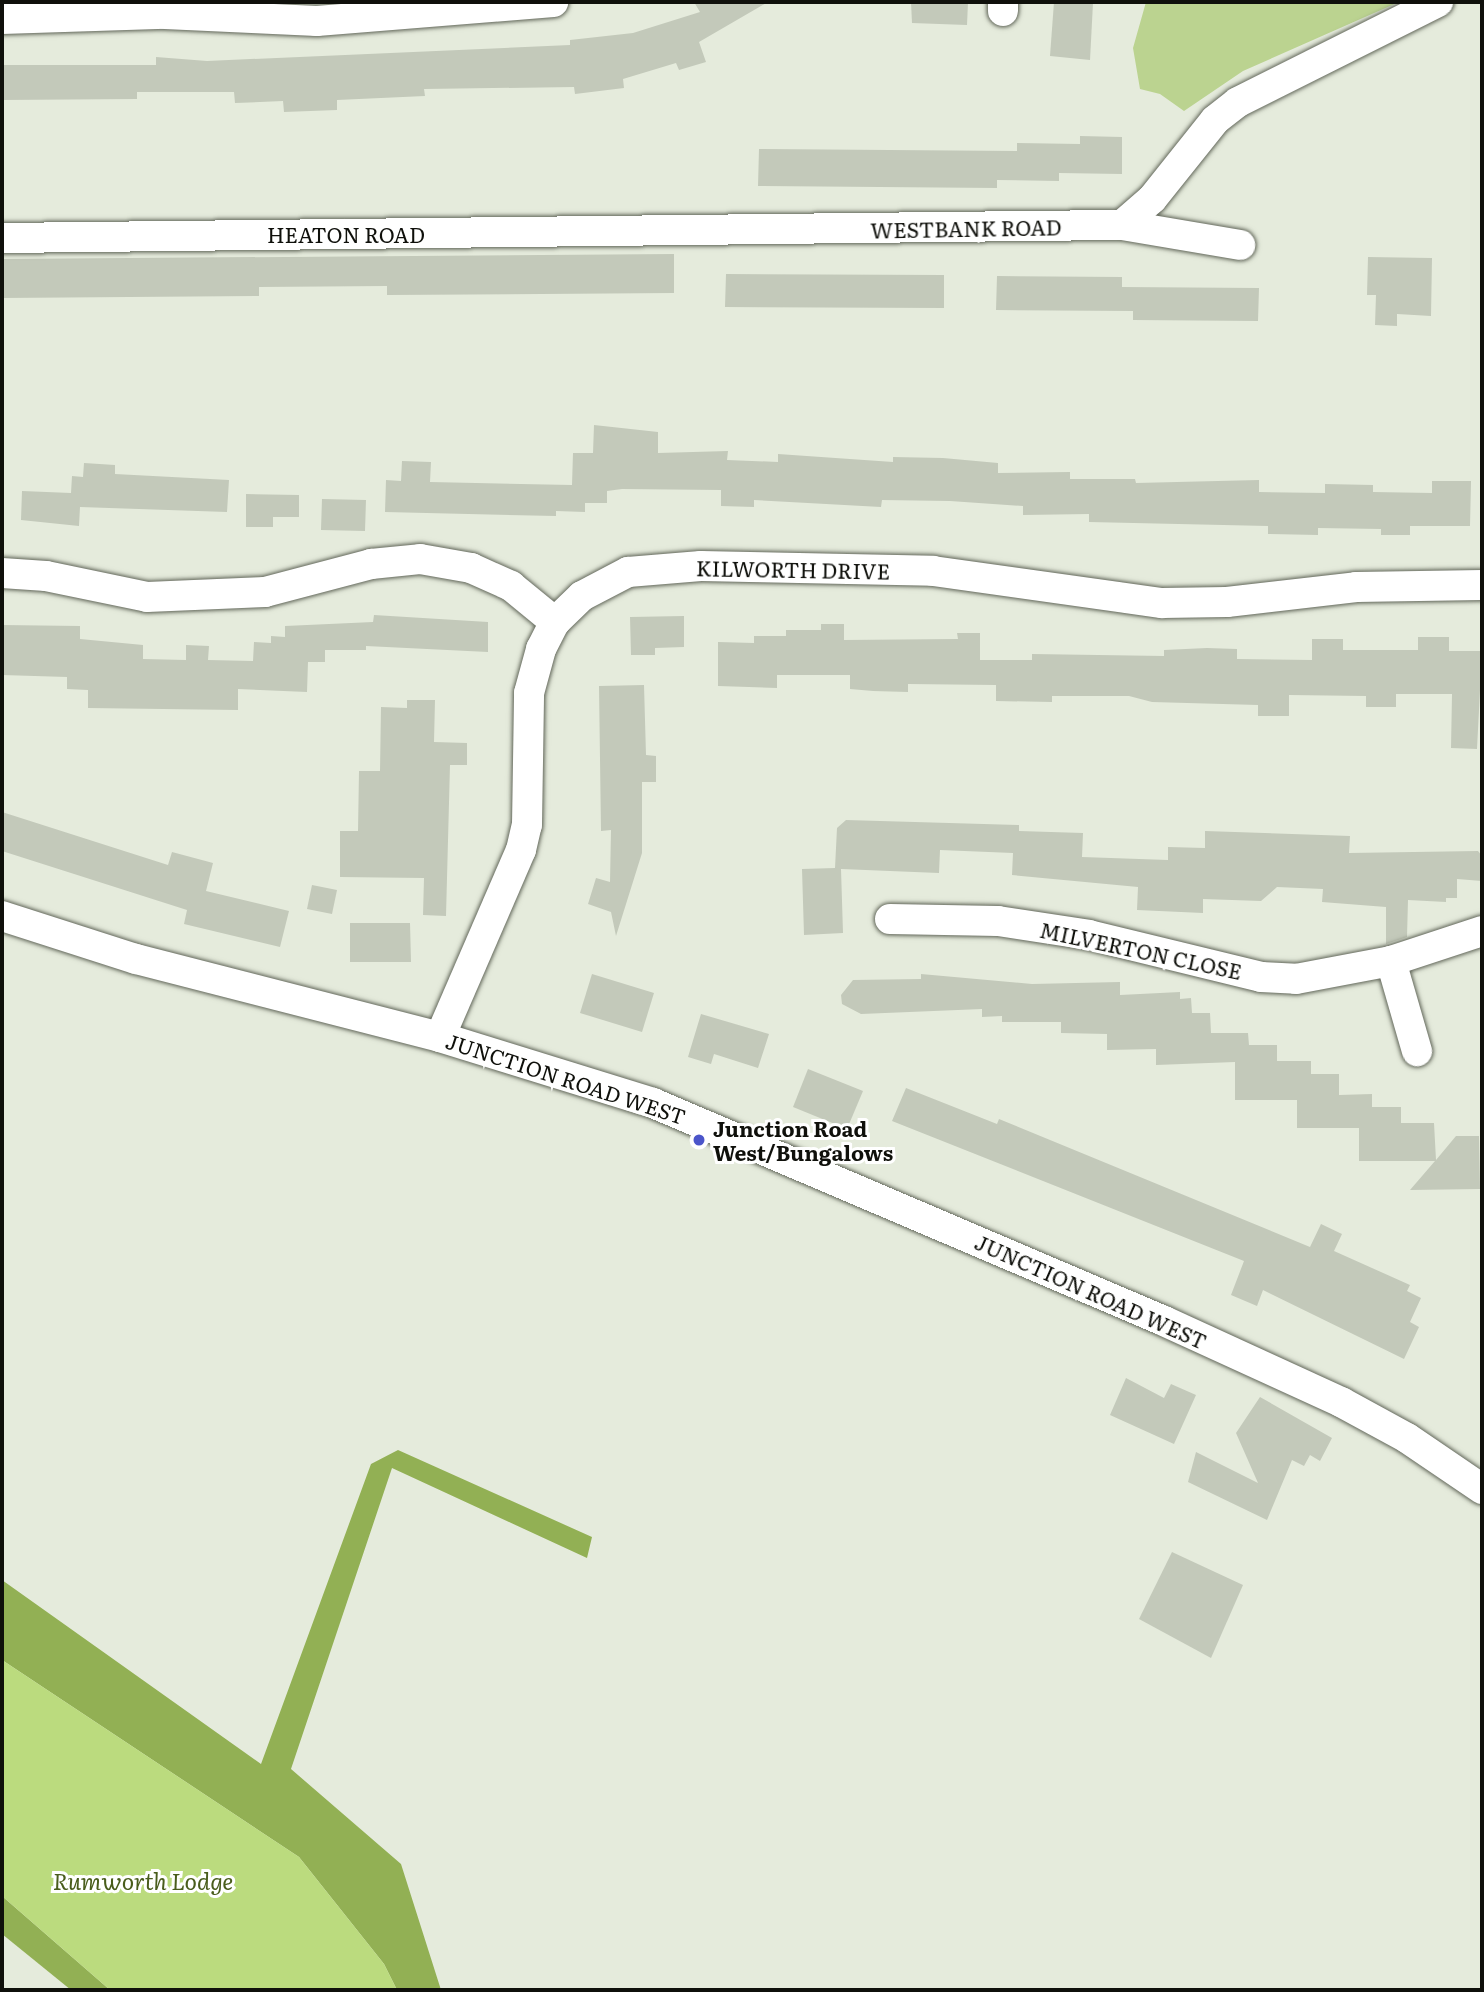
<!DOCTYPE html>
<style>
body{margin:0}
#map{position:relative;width:1484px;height:1992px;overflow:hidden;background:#e5ebdc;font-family:Literata,serif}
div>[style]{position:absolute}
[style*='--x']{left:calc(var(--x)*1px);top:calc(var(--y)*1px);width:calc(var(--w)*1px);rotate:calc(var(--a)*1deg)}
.green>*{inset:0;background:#bbd390}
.forest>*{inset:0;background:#92b054}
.water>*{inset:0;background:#bbdb7e}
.building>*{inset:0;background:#c3c9ba}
.roads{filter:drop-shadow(0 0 2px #62675a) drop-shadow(0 0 2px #62675a)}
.minor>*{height:30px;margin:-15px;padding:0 15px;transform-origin:15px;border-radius:15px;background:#fff}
.dots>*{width:19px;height:19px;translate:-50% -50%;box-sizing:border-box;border:4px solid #fff;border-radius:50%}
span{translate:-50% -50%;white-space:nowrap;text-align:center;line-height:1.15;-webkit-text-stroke:6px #fff;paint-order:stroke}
.street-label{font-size:21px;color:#0f100b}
.poi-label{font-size:21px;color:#0f100b;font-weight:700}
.left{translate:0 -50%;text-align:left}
.water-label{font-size:23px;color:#495d1c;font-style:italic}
.frame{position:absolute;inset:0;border:4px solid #0f100b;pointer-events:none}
</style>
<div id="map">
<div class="green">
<i style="clip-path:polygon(1146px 2px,1399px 2px,1243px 71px,1184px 111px,1160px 94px,1140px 89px,1133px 48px)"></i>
</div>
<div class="forest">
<i style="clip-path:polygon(398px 1450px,592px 1537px,587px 1558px,392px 1468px,291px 1769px,401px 1864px,441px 1990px,397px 1990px,384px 1964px,299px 1857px,2px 1660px,2px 1580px,261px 1764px,371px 1464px)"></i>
<i style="clip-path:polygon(2px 1896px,110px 1990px,71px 1990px,2px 1934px)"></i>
</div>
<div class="water">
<i style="clip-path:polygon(2px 1660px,299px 1857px,384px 1964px,397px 1990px,110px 1990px,2px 1896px)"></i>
</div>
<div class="building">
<i style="clip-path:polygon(694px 2px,768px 2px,699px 42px,706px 62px,679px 70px,676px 63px,623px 79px,624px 88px,575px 94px,574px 87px,424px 89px,425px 96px,337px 100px,337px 110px,284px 112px,283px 101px,235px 103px,234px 92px,137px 92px,137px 99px,2px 100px,2px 65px,156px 65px,156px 57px,207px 61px,570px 45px,570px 40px,633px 33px,700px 12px)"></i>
<i style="clip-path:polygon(911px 2px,968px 2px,967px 25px,912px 23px)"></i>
<i style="clip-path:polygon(1054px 2px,1093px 3px,1090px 60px,1050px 56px)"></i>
<i style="clip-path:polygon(1080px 136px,1122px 137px,1122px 174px,1059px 173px,1059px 181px,997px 180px,997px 188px,758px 186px,759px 149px,1017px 151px,1017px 143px,1080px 144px)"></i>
<i style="clip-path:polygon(674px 254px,674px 293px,387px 295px,387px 286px,259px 287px,259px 296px,2px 298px,2px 259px)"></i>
<i style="clip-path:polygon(1368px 257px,1432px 258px,1431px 316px,1397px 314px,1397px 326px,1375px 325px,1376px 295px,1367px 295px)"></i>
<i style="clip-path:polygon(726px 274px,944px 275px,944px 308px,725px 307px)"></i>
<i style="clip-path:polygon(997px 276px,1122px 277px,1122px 287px,1259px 288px,1258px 321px,1133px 320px,1133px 311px,996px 310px)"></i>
<i style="clip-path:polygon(594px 425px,658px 432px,658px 453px,728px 451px,727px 460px,778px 462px,778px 454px,893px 462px,893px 457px,943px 458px,998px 463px,998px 473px,1070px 472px,1070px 479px,1135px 479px,1136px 483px,1259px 480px,1259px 492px,1325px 493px,1325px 484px,1373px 485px,1373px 492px,1432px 493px,1432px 481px,1471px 481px,1470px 526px,1410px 526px,1410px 535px,1381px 535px,1381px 529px,1318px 528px,1318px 535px,1268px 534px,1268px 526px,1089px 522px,1089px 514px,1023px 515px,1023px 506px,950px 501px,882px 500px,881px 507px,754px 500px,754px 507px,721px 506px,721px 490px,622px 489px,607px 491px,607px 503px,585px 503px,585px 512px,556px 511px,556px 516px,385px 512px,386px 480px,401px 481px,402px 461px,431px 462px,430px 482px,572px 485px,573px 453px,593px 453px)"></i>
<i style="clip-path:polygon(84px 463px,115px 465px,115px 474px,229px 480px,227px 512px,80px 507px,79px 526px,21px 520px,22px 491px,71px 493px,72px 476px,83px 477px)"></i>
<i style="clip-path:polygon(246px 494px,299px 495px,299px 517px,273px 517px,273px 527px,246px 527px)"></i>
<i style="clip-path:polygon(322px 499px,366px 500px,365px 531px,321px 530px)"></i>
<i style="clip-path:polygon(374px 615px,488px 622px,488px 652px,366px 646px,366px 650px,325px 650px,325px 662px,308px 662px,307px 692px,238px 689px,238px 710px,88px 708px,88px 690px,67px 689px,67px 677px,2px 675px,2px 625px,80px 626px,80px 639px,143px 645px,143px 659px,186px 660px,186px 645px,209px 646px,208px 660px,253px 661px,254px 642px,271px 643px,271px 636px,285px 637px,285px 626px,373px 622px)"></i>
<i style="clip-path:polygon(684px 616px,684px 647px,655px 648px,655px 655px,631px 655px,630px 617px)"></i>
<i style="clip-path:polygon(821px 624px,844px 624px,844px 640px,958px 639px,957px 633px,980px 633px,980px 660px,1032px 660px,1032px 654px,1164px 656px,1164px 650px,1207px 648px,1237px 649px,1237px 659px,1312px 660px,1312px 639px,1343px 639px,1343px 650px,1418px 650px,1418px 637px,1449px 637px,1449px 651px,1482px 651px,1477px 749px,1451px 748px,1452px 694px,1396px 694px,1396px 707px,1366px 707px,1366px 696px,1289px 695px,1289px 716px,1258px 716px,1258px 705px,1152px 702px,1129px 696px,1052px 696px,1052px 702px,996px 701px,996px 685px,908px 684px,908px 692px,873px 691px,850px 689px,850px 675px,777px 675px,777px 688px,718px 686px,718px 642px,754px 643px,754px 636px,786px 636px,786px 630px,821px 630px)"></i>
<i style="clip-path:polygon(644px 685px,646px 755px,656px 756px,656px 782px,642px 782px,642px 853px,616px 936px,611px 912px,588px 904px,596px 878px,610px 882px,611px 830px,601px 831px,599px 686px)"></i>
<i style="clip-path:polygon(407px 700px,435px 700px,434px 742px,467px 743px,467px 765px,450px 765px,446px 916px,423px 915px,424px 878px,340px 877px,340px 831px,358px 831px,359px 771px,380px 771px,381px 707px,407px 708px)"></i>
<i style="clip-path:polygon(2px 812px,168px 865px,172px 852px,213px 863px,206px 891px,289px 911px,280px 947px,184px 924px,187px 910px,2px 851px)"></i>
<i style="clip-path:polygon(846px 820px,1019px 825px,1019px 831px,1083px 833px,1082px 857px,1168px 860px,1168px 847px,1205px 848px,1205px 831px,1350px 836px,1349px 853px,1478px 851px,1482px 856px,1482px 881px,1457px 879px,1457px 898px,1446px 898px,1446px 902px,1408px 900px,1407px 937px,1386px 944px,1386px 907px,1322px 902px,1323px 889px,1277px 887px,1261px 901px,1203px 899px,1203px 913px,1137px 910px,1138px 887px,1012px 875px,1013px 853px,940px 850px,939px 873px,841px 869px,843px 933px,804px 935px,802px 869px,835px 868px,837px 828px)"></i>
<i style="clip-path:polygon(312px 885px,337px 890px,332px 914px,307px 909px)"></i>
<i style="clip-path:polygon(350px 923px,410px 923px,411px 962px,350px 962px)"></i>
<i style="clip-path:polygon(592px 974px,654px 993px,642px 1032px,580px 1013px)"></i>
<i style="clip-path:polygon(921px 974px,1032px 984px,1120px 982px,1120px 995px,1180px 992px,1180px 999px,1191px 998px,1192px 1013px,1210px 1013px,1211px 1033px,1248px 1033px,1249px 1045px,1277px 1045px,1277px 1061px,1311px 1061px,1311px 1074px,1339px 1074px,1339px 1095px,1372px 1094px,1372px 1107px,1401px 1107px,1401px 1123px,1434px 1123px,1436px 1160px,1456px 1136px,1479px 1136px,1480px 1189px,1410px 1190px,1435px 1161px,1359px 1161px,1359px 1128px,1297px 1128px,1297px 1100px,1235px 1100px,1235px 1062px,1156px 1065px,1156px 1049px,1107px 1050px,1107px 1034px,1061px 1033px,1061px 1022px,1002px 1022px,1002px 1016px,982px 1017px,982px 1009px,861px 1014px,842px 1004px,841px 995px,853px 980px,921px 979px)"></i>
<i style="clip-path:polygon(701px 1014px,769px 1034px,758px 1068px,714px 1054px,711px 1064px,688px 1057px)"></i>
<i style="clip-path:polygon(808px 1069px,863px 1091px,847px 1129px,793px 1107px)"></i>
<i style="clip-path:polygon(906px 1088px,997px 1124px,999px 1119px,1310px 1247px,1321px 1224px,1342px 1234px,1334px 1251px,1410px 1285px,1407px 1291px,1421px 1298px,1410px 1322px,1419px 1327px,1404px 1359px,1263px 1290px,1257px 1306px,1231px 1295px,1244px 1261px,892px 1121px)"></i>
<i style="clip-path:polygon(1126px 1378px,1164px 1398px,1171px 1384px,1196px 1395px,1174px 1444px,1110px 1415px)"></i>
<i style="clip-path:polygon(1260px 1397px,1332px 1438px,1320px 1461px,1310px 1455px,1304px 1466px,1292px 1460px,1267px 1520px,1188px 1482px,1196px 1452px,1258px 1483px,1236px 1433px)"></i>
<i style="clip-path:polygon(1172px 1552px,1243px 1585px,1211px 1658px,1139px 1619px)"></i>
</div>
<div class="roads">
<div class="minor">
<i style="--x:1003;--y:11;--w:9;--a:-90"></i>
<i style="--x:2;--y:19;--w:163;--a:-1.8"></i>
<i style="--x:165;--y:14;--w:152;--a:2.6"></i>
<i style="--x:317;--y:21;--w:237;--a:-4.6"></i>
<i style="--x:1122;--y:225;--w:40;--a:-41"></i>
<i style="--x:1152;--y:199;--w:101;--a:-51.4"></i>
<i style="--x:1215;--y:120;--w:29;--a:-38"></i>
<i style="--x:1238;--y:102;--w:224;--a:-26.6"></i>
<i style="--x:2;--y:238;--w:1120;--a:-0.67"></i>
<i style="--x:1122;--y:225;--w:120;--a:9.6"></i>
<i style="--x:2;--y:573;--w:44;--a:3.9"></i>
<i style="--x:46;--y:576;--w:103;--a:11.7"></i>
<i style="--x:147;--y:597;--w:118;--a:-2.4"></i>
<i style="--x:265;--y:592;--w:110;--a:-14.8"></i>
<i style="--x:371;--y:564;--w:49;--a:-5.8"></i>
<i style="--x:420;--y:559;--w:52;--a:10"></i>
<i style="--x:471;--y:568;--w:44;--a:24.2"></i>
<i style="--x:511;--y:586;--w:57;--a:39.3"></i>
<i style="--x:2;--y:916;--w:141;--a:17.8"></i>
<i style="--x:136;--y:959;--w:314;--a:14.4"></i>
<i style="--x:440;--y:1037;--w:223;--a:17.2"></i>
<i style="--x:653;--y:1103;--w:556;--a:23.1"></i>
<i style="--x:1164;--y:1321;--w:195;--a:24.6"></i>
<i style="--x:1341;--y:1402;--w:75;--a:28.6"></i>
<i style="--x:1407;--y:1438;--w:91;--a:34.2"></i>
<i style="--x:890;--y:919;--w:108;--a:1.1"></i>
<i style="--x:998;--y:921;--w:92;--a:8.7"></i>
<i style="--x:1089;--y:935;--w:177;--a:13.7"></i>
<i style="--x:1261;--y:977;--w:35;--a:3"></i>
<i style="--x:1296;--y:979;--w:97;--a:-10.7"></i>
<i style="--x:1391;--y:961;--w:96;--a:-18.2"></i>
<i style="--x:1391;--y:961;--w:94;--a:73.9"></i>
<i style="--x:440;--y:1037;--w:204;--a:-66.6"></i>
<i style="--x:521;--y:850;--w:26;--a:-77"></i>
<i style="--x:527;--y:825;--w:132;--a:-89.1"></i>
<i style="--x:529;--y:693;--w:46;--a:-74.7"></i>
<i style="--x:541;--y:649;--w:30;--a:-63"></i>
<i style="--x:555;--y:622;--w:37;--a:-44"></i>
<i style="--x:582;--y:596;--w:52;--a:-27.6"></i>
<i style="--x:628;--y:572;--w:73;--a:-4.7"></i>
<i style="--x:701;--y:566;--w:232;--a:1.2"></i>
<i style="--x:933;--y:571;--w:231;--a:8"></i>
<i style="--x:1162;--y:603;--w:65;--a:-0.9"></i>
<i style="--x:1227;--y:602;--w:130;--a:-6.6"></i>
<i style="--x:1356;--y:587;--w:126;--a:-0.9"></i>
</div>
</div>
<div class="dots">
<i style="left:699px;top:1140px;background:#4b55ca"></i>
</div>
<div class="street-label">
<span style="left:966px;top:228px;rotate:-1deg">WESTBANK ROAD</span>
<span style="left:346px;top:234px">HEATON ROAD</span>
<span style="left:793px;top:569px;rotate:1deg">KILWORTH DRIVE</span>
<span style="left:1141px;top:950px;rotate:12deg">MILVERTON CLOSE</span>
<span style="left:566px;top:1078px;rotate:18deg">JUNCTION ROAD WEST</span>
<span style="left:1091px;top:1291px;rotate:24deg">JUNCTION ROAD WEST</span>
</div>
<div class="poi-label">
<span class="left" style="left:713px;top:1140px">Junction Road<br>West/Bungalows</span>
</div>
<div class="water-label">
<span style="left:143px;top:1880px">Rumworth Lodge</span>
</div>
<div class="frame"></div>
</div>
